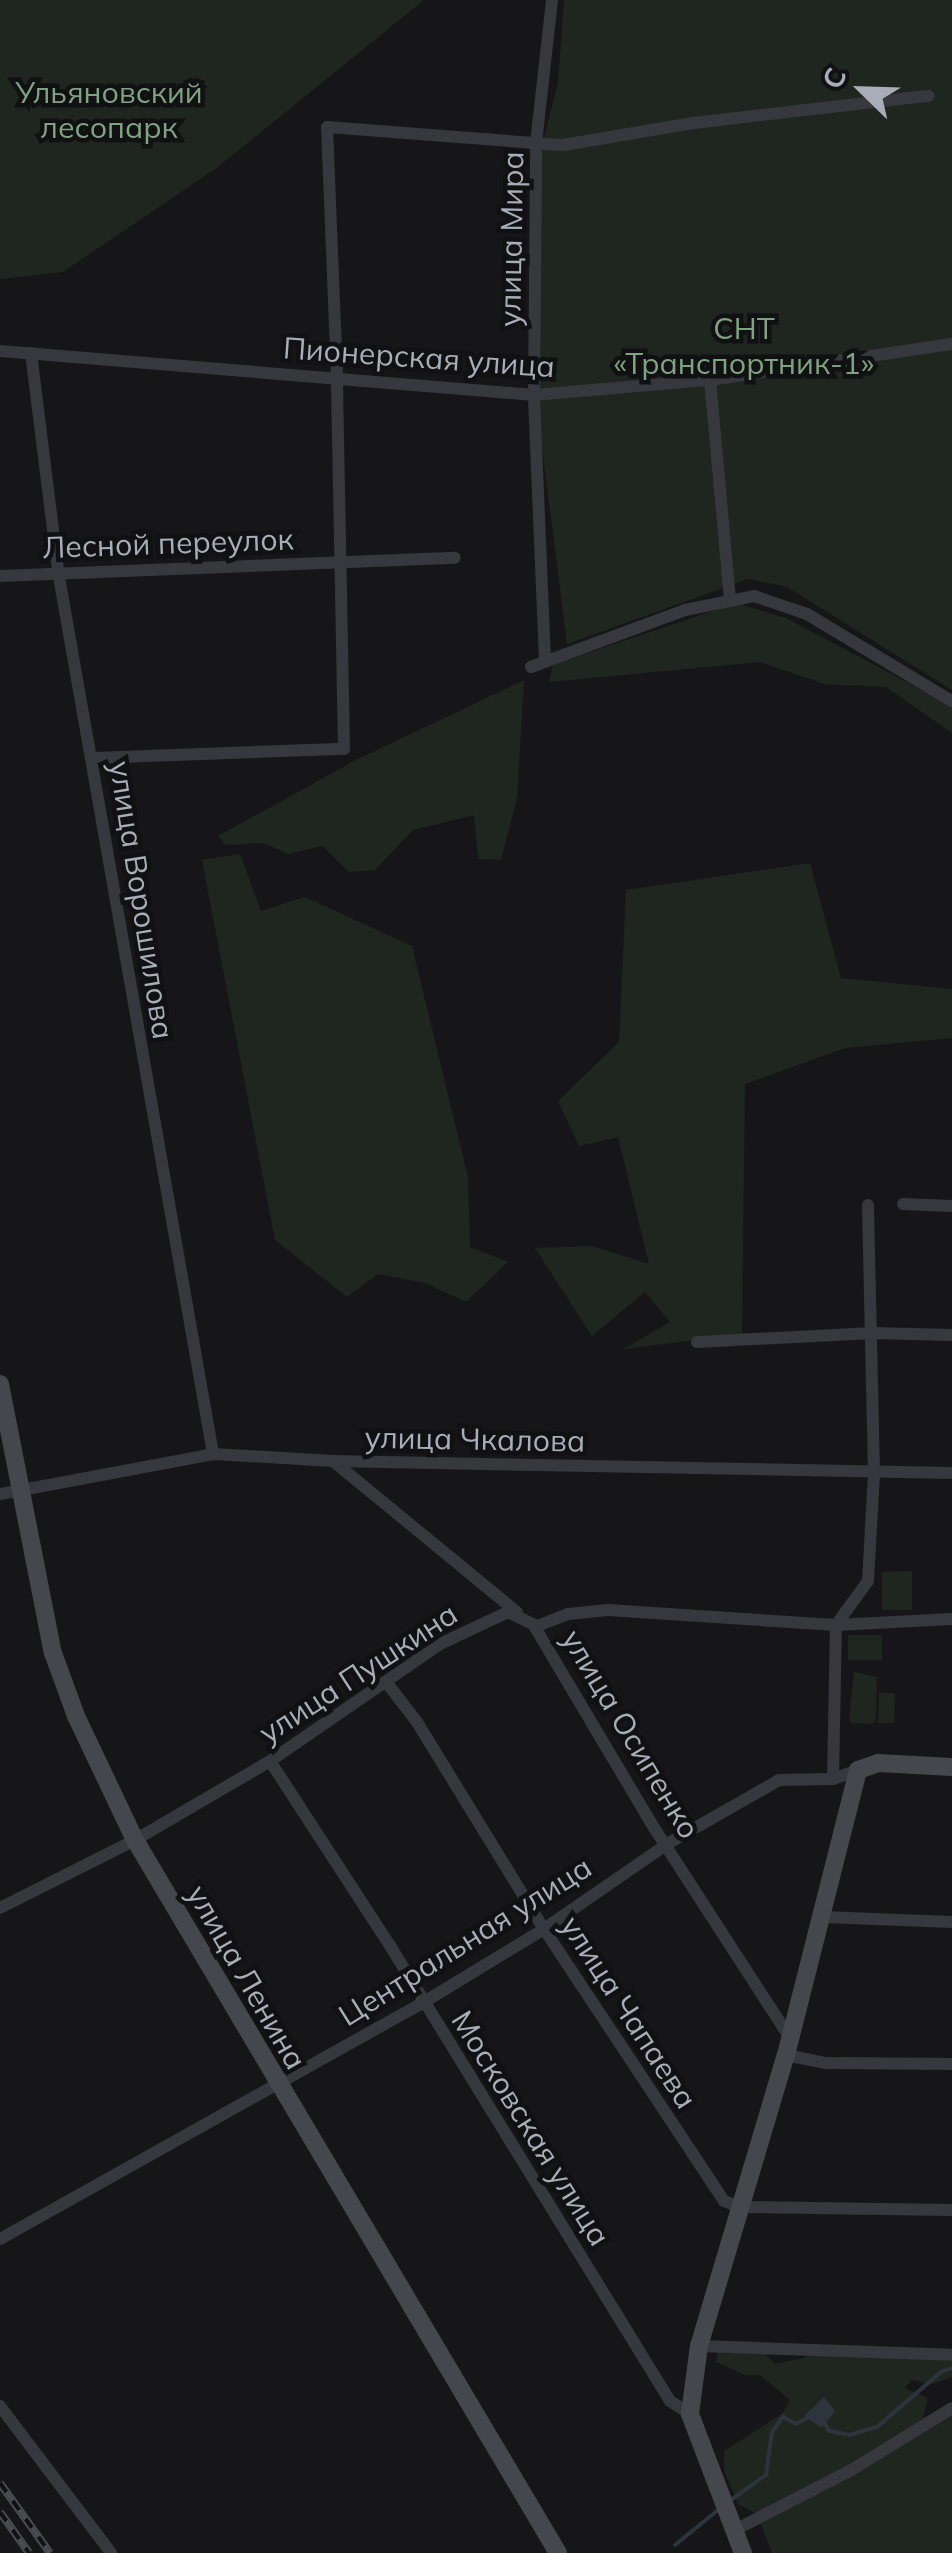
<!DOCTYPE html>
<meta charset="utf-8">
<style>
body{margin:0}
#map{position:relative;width:952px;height:2553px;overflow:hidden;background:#161618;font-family:Mulish,sans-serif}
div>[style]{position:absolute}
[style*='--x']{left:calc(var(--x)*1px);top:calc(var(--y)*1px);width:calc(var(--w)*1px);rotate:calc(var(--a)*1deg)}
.green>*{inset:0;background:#1e261f}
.water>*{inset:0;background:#2c353c}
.stream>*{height:4px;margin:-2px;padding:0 2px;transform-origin:2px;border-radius:2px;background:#2c353c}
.street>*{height:12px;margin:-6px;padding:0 6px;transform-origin:6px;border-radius:6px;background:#37383d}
.secondary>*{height:18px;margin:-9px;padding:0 9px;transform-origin:9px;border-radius:9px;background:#45474d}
.rail>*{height:8px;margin-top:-4px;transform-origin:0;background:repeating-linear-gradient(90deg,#111113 0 11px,#4a4c52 0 22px);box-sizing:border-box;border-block:2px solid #4a4c52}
span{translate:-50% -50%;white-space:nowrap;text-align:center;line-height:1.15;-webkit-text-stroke:9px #111113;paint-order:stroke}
.park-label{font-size:30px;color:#7fa381}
.street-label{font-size:30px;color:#a8adb8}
.north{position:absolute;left:812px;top:40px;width:100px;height:100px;-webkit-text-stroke:8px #111113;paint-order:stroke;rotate:293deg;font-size:28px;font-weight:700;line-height:40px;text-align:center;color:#a8adb8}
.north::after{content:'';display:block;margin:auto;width:35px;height:45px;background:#a8adb8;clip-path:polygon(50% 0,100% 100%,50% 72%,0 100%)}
</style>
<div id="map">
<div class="green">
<i style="clip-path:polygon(0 0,424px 0,218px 167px,63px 272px,0 279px)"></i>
<i style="clip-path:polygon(564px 0,952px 0,952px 690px,787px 587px,748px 579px,567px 644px,536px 400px,542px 146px,558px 82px)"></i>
<i style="clip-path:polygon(736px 603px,786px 618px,952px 706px,952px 733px,886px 687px,824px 684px,760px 662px,549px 682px,553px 665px)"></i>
<i style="clip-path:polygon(524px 680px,517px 798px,501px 860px,478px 859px,474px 815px,413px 830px,375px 870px,349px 872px,323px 846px,288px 854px,264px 843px,226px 845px,218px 836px,358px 759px)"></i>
<i style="clip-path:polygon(240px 854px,261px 911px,305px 897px,412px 946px,468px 1177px,470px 1247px,508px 1262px,466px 1302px,425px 1283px,378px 1274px,347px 1297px,275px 1240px,202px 860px)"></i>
<i style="clip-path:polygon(810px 863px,841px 978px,952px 989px,952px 1038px,845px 1048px,745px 1084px,742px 1334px,624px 1349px,670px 1322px,645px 1292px,592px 1336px,535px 1248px,592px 1246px,649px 1264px,618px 1137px,579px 1146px,558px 1101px,619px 1042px,626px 890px)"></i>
<i style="clip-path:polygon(912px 1571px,912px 1610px,882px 1610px,882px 1572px)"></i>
<i style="clip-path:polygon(848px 1635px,882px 1635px,882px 1660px,848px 1660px)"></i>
<i style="clip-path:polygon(854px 1672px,877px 1677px,876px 1720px,872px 1724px,852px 1723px,849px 1719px)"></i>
<i style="clip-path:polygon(879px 1693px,895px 1693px,894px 1723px,878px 1723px)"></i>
<i style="clip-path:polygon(719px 2342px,757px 2346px,775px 2364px,804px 2358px,821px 2348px,952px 2357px,952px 2377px,933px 2384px,911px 2380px,905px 2388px,928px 2398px,923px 2418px,952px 2403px,952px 2553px,772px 2553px,757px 2514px,738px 2504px,724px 2471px,724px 2451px,783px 2413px,790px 2400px,760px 2375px,745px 2375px,716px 2362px)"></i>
</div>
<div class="water">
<i style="clip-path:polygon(824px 2397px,835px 2411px,822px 2428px,804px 2416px)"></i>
</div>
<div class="stream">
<i style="--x:824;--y:2421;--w:11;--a:63"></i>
<i style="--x:829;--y:2431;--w:20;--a:11"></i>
<i style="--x:849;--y:2435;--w:29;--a:-16"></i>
<i style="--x:877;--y:2427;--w:84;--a:-40.7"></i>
<i style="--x:941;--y:2372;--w:12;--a:-20"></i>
<i style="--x:728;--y:2502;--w:47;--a:-35.4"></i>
<i style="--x:766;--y:2475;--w:43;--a:-82.1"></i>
<i style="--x:772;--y:2432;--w:19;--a:-54"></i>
<i style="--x:783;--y:2417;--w:15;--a:28"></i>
<i style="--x:796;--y:2424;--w:21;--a:-28"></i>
<i style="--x:675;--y:2545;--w:55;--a:-39.1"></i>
</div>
<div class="street">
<i style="--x:0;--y:351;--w:536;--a:4.71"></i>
<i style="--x:534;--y:395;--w:177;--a:-4.9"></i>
<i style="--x:710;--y:380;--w:245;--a:-8.5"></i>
<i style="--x:31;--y:353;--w:220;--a:82.9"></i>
<i style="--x:58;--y:571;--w:897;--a:80.04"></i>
<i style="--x:710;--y:380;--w:221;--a:84.8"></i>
<i style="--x:0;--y:576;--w:455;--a:-2.3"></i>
<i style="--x:545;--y:660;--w:265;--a:-92.4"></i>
<i style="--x:534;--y:395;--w:252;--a:-89.5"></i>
<i style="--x:536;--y:143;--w:144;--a:-83.6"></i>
<i style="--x:531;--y:667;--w:164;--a:-20.3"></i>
<i style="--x:685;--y:610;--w:70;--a:-11.5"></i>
<i style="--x:754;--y:596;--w:56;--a:18.8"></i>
<i style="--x:807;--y:614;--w:169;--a:31"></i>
<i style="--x:93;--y:758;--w:251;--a:-2.1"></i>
<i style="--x:344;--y:749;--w:373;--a:-91.1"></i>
<i style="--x:337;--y:376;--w:249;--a:-92.3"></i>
<i style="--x:327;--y:127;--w:237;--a:4.4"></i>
<i style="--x:563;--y:145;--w:132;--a:-9.6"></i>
<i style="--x:693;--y:123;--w:237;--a:-6.6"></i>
<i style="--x:903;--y:1204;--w:49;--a:2.3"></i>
<i style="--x:697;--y:1342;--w:176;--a:-2.9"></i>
<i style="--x:873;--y:1333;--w:79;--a:1.5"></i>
<i style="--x:333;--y:1461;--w:238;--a:39.4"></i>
<i style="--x:0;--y:1494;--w:217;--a:-10.6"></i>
<i style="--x:213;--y:1454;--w:120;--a:3.3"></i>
<i style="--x:333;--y:1461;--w:619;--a:1.11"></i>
<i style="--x:533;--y:1624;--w:231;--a:59.3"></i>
<i style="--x:651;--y:1823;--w:256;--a:57.1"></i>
<i style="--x:387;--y:1683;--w:49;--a:52.4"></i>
<i style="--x:417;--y:1722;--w:243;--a:58.5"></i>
<i style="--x:544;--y:1929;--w:326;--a:56.5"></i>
<i style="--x:724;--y:2201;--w:17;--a:21"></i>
<i style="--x:740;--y:2207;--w:212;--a:0.8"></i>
<i style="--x:270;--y:1761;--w:218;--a:57"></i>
<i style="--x:389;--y:1944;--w:536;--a:58.41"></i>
<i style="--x:670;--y:2401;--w:24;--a:33"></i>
<i style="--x:833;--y:1779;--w:154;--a:-88.9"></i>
<i style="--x:836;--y:1625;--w:54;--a:-54"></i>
<i style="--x:868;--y:1581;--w:109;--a:-86.8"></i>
<i style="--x:874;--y:1472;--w:267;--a:-91.3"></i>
<i style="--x:0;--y:1908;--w:151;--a:-26.7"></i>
<i style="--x:135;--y:1840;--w:156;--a:-30.3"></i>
<i style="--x:270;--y:1761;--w:209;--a:-34.5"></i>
<i style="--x:442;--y:1643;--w:73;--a:-25.2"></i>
<i style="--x:508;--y:1612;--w:32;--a:26"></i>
<i style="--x:537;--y:1626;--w:33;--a:-21"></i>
<i style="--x:568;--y:1614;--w:40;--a:-5.7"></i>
<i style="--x:608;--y:1610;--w:228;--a:3.8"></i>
<i style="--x:836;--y:1625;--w:116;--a:-3"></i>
<i style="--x:823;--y:1917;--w:129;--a:2.2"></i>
<i style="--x:786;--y:2055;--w:41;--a:11.3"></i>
<i style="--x:826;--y:2063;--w:126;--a:0.5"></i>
<i style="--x:0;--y:2239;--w:486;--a:-29.2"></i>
<i style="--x:424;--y:2002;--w:140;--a:-31.3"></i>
<i style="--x:544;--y:1929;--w:150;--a:-34.6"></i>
<i style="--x:667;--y:1844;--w:129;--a:-29.7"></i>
<i style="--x:779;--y:1780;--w:54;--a:-1.1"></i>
<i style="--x:833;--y:1779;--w:27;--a:-20"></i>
<i style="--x:699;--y:2346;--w:253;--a:2"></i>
<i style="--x:0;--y:2406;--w:184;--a:52.9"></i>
<i style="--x:733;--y:2531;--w:135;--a:-27.3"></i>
<i style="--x:853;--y:2469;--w:116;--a:-31.6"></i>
</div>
<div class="secondary">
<i style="--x:0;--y:1384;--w:274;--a:78.9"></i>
<i style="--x:53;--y:1653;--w:67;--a:69.9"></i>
<i style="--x:76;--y:1716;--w:137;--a:64.6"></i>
<i style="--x:135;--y:1840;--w:829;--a:59.32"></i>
<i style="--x:743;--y:2553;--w:149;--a:-110.9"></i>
<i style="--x:690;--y:2414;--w:69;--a:-82.5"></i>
<i style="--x:699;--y:2346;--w:304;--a:-73.4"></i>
<i style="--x:786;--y:2055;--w:294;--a:-75.8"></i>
<i style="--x:858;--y:1770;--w:21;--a:-19"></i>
<i style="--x:878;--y:1763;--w:74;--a:3.1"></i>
</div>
<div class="rail">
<i style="--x:0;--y:2483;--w:86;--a:54.5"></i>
<i style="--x:0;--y:2512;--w:50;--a:54.7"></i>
</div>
<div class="park-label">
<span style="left:109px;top:109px">Ульяновский<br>лесопарк</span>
<span style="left:744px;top:345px">СНТ<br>«Транспортник-1»</span>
</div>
<div class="street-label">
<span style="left:511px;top:239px;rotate:-89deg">улица Мира</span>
<span style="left:419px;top:357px;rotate:4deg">Пионерская улица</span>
<span style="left:168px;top:543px;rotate:-2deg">Лесной переулок</span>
<span style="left:142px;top:900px;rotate:81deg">улица Ворошилова</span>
<span style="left:475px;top:1439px;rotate:1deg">улица Чкалова</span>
<span style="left:358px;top:1673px;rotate:-33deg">улица Пушкина</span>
<span style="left:631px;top:1734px;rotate:59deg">улица Осипенко</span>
<span style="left:465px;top:1941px;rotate:-32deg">Центральная улица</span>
<span style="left:247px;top:1977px;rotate:60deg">улица Ленина</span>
<span style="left:629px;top:2012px;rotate:57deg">улица Чапаева</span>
<span style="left:531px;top:2128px;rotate:58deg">Московская улица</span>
</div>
<div class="north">С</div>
</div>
